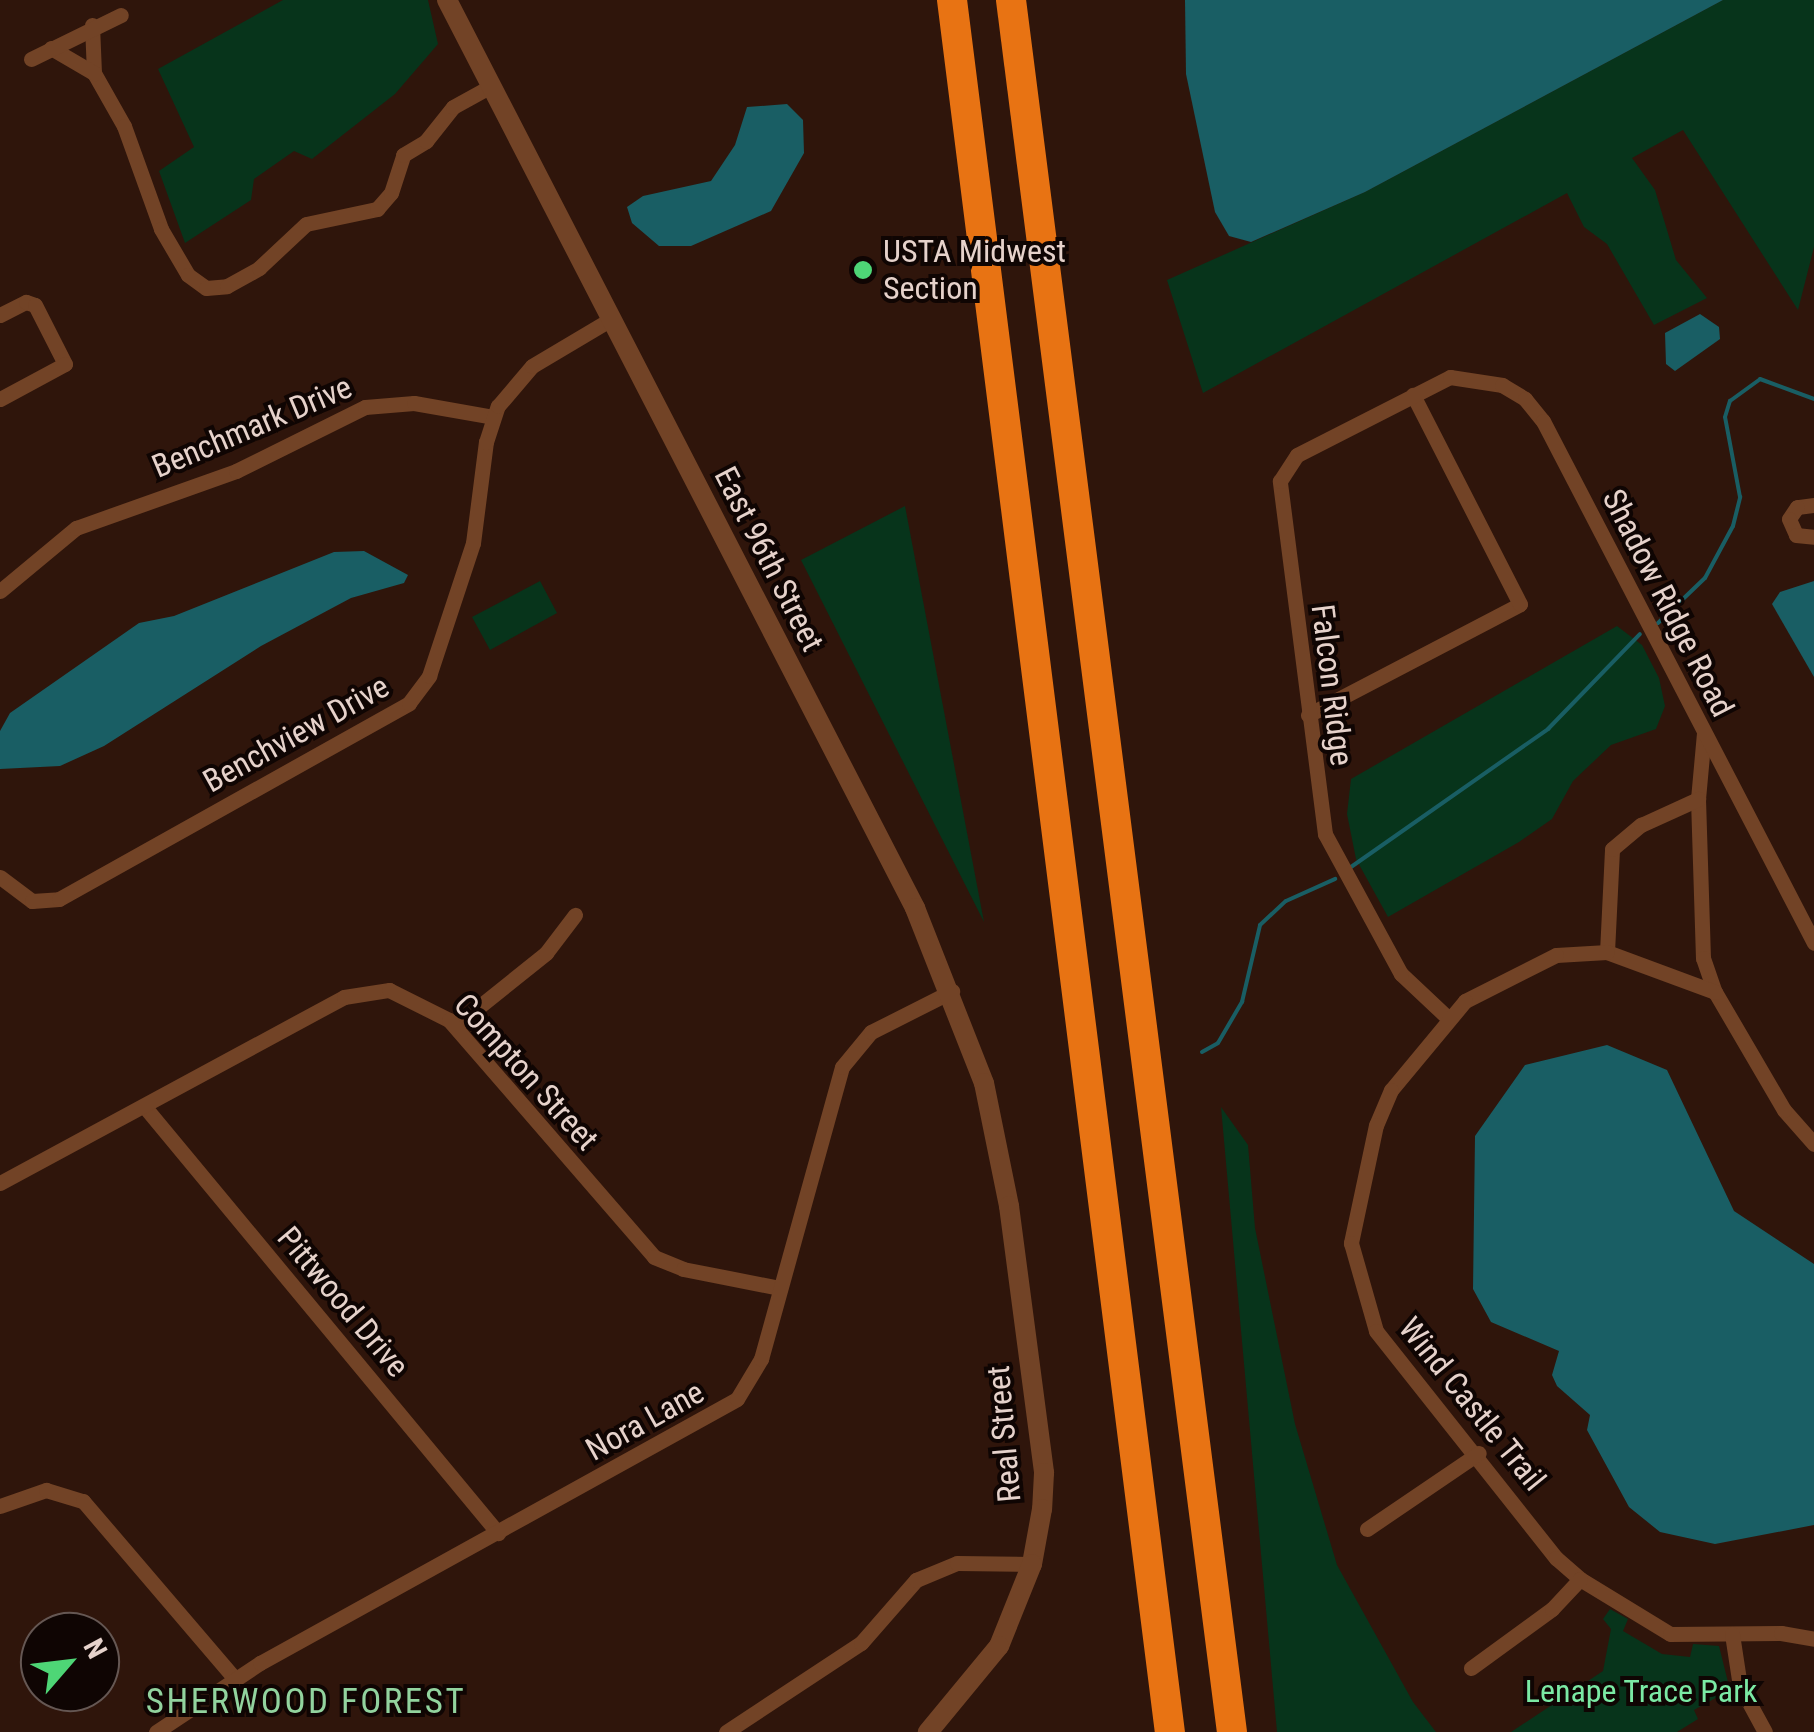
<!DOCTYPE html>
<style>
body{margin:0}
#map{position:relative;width:1814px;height:1732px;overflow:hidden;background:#2f150b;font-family:"Roboto Condensed",sans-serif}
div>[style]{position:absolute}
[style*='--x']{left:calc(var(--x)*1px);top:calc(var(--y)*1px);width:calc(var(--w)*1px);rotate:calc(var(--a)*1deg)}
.green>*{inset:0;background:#07341b}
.water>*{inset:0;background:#195e64}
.stream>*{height:4px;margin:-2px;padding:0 2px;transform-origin:2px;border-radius:2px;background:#195e64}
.minor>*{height:15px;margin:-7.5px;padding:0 7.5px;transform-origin:7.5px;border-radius:7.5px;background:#724326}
.tertiary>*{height:20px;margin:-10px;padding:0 10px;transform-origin:10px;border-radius:10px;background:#724326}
.motorway>*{height:30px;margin:-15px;padding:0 15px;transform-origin:15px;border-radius:15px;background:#e87313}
.dots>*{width:28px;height:28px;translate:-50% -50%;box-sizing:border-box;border:5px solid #0f0503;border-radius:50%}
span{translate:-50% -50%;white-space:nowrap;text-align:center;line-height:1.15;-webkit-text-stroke:8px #0f0503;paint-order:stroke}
.poi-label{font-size:32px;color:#e6d2cb}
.left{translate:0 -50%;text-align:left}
.street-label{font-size:32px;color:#e6d2cb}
.park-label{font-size:32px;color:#7be9a4}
.neighbourhood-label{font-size:35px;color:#92d39e;letter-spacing:2.5px}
.north{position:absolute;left:20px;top:1612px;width:100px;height:100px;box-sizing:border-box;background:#0f0503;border:2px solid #655753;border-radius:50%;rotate:62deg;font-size:28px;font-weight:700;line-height:40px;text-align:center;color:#e6d2cb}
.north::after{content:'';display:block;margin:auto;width:35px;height:45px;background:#4ed676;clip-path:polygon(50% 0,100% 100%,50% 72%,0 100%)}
</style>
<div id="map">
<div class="green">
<i style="clip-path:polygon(283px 0,428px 0,438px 44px,395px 94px,312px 159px,294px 151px,254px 179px,251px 200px,185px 243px,159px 171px,194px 147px,158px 69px)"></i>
<i style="clip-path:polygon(1723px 0,1814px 0,1814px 247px,1798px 310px,1683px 130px,1632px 158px,1655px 190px,1676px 260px,1707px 298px,1654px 325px,1607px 244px,1584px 227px,1567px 193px,1203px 393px,1167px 280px,1365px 192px)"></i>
<i style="clip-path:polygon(905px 506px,984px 922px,801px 560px)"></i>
<i style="clip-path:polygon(540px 581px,557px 613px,490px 650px,472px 617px)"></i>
<i style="clip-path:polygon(1617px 626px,1642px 645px,1659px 678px,1665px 706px,1656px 729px,1611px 745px,1573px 781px,1552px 819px,1519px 842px,1388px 917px,1356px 859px,1347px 814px,1351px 779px)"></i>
<i style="clip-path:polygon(1221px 1107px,1248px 1145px,1255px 1228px,1295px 1424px,1337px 1565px,1413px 1702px,1436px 1732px,1277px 1732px)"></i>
<i style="clip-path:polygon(1610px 1609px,1628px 1619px,1623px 1631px,1662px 1654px,1690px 1657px,1693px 1644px,1719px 1646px,1730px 1690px,1694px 1710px,1698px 1719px,1677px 1732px,1511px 1732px,1603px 1671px,1611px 1629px,1603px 1619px)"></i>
</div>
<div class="water">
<i style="clip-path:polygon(1185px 0,1723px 0,1365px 192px,1251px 242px,1229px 236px,1215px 212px,1186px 74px)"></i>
<i style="clip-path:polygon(787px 104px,803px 120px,804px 153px,771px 211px,691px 246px,659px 246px,632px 223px,627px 207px,643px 196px,711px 181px,735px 145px,747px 107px)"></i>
<i style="clip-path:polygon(1700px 314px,1719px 327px,1720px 339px,1675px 371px,1666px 364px,1665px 333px)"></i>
<i style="clip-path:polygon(364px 551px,408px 575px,404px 583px,351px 598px,261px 646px,104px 746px,60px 766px,0 769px,0 731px,10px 713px,139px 623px,174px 616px,334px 552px)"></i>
<i style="clip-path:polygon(1814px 581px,1814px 677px,1772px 604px,1780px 592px)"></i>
<i style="clip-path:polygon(1607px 1045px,1667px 1070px,1734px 1211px,1814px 1264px,1814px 1525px,1715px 1544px,1660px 1532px,1629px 1507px,1587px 1430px,1590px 1415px,1557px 1386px,1552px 1375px,1559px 1351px,1491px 1322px,1473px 1289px,1475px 1136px,1525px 1065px)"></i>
</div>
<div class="stream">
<i style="--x:1658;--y:623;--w:65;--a:-43.8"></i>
<i style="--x:1705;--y:578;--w:59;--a:-61.7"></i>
<i style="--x:1733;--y:526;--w:30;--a:-76"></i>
<i style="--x:1740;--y:497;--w:81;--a:-100.6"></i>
<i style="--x:1725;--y:417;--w:17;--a:-73"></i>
<i style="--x:1730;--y:401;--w:37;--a:-36"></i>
<i style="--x:1760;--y:379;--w:58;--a:20.3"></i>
<i style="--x:1351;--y:867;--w:241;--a:-35"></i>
<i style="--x:1548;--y:729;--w:132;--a:-45.9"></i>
<i style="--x:1202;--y:1052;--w:18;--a:-29"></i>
<i style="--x:1218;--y:1043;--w:48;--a:-59.7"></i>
<i style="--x:1242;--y:1002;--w:79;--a:-76.8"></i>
<i style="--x:1260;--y:925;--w:35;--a:-43"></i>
<i style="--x:1286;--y:901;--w:54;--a:-24.2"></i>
</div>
<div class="minor">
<i style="--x:92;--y:25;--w:48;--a:87.6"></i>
<i style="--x:94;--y:73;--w:61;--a:60.5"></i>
<i style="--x:124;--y:126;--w:109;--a:70.2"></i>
<i style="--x:161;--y:229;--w:53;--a:59.6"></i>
<i style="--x:188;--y:275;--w:22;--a:36"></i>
<i style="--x:206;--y:288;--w:21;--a:-5"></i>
<i style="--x:227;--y:286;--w:37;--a:-29"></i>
<i style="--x:259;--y:268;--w:64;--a:-43.1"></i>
<i style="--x:306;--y:224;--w:73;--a:-11.9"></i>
<i style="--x:377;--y:209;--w:21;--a:-49"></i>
<i style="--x:391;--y:193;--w:40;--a:-72"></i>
<i style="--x:403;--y:155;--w:27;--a:-31"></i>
<i style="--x:426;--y:141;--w:43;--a:-51.5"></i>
<i style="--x:453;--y:107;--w:43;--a:-28.9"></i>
<i style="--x:51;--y:48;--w:50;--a:30.2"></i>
<i style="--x:31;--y:59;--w:100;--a:-26.1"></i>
<i style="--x:0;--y:315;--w:29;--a:-27"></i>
<i style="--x:26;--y:302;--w:9;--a:18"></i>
<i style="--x:35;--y:305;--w:66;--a:63"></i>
<i style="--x:65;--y:364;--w:74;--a:151.7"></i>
<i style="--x:1814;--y:505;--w:17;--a:173"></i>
<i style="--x:1797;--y:507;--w:14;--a:124"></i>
<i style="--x:1789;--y:519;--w:17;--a:66"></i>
<i style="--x:1796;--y:535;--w:18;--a:6"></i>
<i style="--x:0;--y:591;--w:99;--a:-39.7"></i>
<i style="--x:76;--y:528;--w:170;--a:-19.6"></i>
<i style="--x:236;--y:471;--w:144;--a:-26.4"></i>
<i style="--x:365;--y:407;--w:49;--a:-4.7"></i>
<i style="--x:414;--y:403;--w:80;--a:10"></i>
<i style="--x:1308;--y:715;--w:239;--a:-27.6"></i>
<i style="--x:1520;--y:604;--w:235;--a:-117.1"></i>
<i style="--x:1704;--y:733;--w:66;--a:95.2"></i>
<i style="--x:1698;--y:799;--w:159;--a:88.2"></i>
<i style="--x:1703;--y:958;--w:36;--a:71"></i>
<i style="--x:0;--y:877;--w:40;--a:37"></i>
<i style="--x:32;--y:901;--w:27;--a:-4"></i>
<i style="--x:59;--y:899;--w:401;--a:-29.2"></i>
<i style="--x:409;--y:703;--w:34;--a:-53"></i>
<i style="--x:429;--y:676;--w:140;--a:-71.7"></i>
<i style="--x:473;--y:543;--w:102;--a:-82.7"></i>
<i style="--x:486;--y:442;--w:38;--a:-72"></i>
<i style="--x:498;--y:406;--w:52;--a:-49.6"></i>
<i style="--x:532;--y:366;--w:92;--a:-30.7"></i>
<i style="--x:1607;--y:952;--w:103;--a:-87.2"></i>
<i style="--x:1612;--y:849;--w:38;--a:-40"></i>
<i style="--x:1641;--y:825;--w:63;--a:-24.5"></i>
<i style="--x:1449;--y:1019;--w:66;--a:-136.8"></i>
<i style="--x:1401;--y:974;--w:159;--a:-118.5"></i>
<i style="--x:1325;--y:834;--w:356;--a:-97.3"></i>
<i style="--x:1280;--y:481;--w:31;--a:-57"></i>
<i style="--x:1297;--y:455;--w:172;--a:-27"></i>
<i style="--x:1450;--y:377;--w:53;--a:8.7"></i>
<i style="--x:1502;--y:385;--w:27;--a:31"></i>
<i style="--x:1525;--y:399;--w:28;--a:51"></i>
<i style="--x:1543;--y:421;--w:588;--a:62.56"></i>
<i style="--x:455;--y:1026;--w:117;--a:-38.7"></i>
<i style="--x:546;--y:953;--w:48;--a:-52.7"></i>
<i style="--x:144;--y:1106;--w:555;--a:50.34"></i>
<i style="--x:1814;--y:1144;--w:45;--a:-131.4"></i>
<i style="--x:1784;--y:1110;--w:137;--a:-120.3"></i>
<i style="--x:1715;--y:992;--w:115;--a:-159.7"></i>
<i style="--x:1607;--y:952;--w:51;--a:176.6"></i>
<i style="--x:1556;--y:955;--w:102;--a:153.2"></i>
<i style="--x:1465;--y:1001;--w:116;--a:129.7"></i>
<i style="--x:1391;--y:1090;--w:38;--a:113"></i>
<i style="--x:1376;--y:1125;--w:121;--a:102"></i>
<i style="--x:1351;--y:1243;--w:91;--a:74.1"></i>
<i style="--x:1376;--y:1331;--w:290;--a:51.6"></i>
<i style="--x:1556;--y:1558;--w:32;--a:41"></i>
<i style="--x:1580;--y:1579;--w:105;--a:31.4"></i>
<i style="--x:1670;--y:1634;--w:111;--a:-0.5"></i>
<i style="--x:1781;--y:1633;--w:34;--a:10"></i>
<i style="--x:0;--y:1183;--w:391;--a:-28.4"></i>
<i style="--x:344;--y:997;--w:46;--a:-8.8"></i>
<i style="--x:389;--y:990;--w:67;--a:26.6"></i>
<i style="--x:449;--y:1020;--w:313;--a:49.1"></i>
<i style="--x:654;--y:1257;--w:31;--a:22"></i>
<i style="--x:683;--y:1269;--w:99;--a:11.1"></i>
<i style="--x:0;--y:1506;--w:49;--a:-19.2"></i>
<i style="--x:46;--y:1490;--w:39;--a:17"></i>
<i style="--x:83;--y:1501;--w:234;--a:49.5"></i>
<i style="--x:1367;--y:1529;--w:135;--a:-34.2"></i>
<i style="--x:1732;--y:1634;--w:53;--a:81.3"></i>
<i style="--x:1740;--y:1686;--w:52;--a:61.5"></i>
<i style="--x:1471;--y:1668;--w:100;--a:-36.1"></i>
<i style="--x:1552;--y:1609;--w:41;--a:-47"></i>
<i style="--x:156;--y:1732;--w:125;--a:-33.6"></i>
<i style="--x:260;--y:1663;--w:545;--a:-28.96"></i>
<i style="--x:737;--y:1399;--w:47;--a:-59"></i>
<i style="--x:761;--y:1359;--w:303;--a:-74.5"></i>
<i style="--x:842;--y:1067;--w:45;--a:-50.4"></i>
<i style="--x:871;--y:1032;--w:91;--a:-26.8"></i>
<i style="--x:726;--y:1732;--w:162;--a:-33.4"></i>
<i style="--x:861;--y:1643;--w:84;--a:-48.9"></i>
<i style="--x:916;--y:1580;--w:44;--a:-22.5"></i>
<i style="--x:957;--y:1563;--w:75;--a:0.8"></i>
</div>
<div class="tertiary">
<i style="--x:447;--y:0;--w:1022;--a:62.73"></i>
<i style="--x:915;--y:908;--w:188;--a:68.5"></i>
<i style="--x:984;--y:1083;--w:126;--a:78.5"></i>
<i style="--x:1009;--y:1206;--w:269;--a:82.5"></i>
<i style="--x:1044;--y:1473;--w:36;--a:93"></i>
<i style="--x:1042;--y:1509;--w:56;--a:100.3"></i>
<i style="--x:1032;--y:1564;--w:88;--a:111.9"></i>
<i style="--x:999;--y:1646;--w:112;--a:129.5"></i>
</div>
<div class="motorway">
<i style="--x:952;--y:0;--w:1746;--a:82.83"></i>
<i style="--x:1011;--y:0;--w:1746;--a:82.73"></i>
</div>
<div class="dots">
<i style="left:863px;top:270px;background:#4ed676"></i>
</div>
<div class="poi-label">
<span class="left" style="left:883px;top:270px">USTA Midwest<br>Section</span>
</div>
<div class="street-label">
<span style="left:252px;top:427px;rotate:-23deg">Benchmark Drive</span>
<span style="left:769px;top:559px;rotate:63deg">East 96th Street</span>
<span style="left:1668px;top:603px;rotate:63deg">Shadow Ridge Road</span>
<span style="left:1332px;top:685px;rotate:83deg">Falcon Ridge</span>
<span style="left:296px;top:734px;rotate:-29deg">Benchview Drive</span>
<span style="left:526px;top:1072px;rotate:48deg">Compton Street</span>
<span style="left:343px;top:1302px;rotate:50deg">Pittwood Drive</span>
<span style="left:1472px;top:1404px;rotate:51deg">Wind Castle Trail</span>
<span style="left:645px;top:1421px;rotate:-29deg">Nora Lane</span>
<span style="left:1004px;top:1434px;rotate:-95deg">Real Street</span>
</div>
<div class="park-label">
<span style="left:1641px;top:1691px">Lenape Trace Park</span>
</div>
<div class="neighbourhood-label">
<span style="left:306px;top:1702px">SHERWOOD FOREST</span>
</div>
<div class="north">N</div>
</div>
